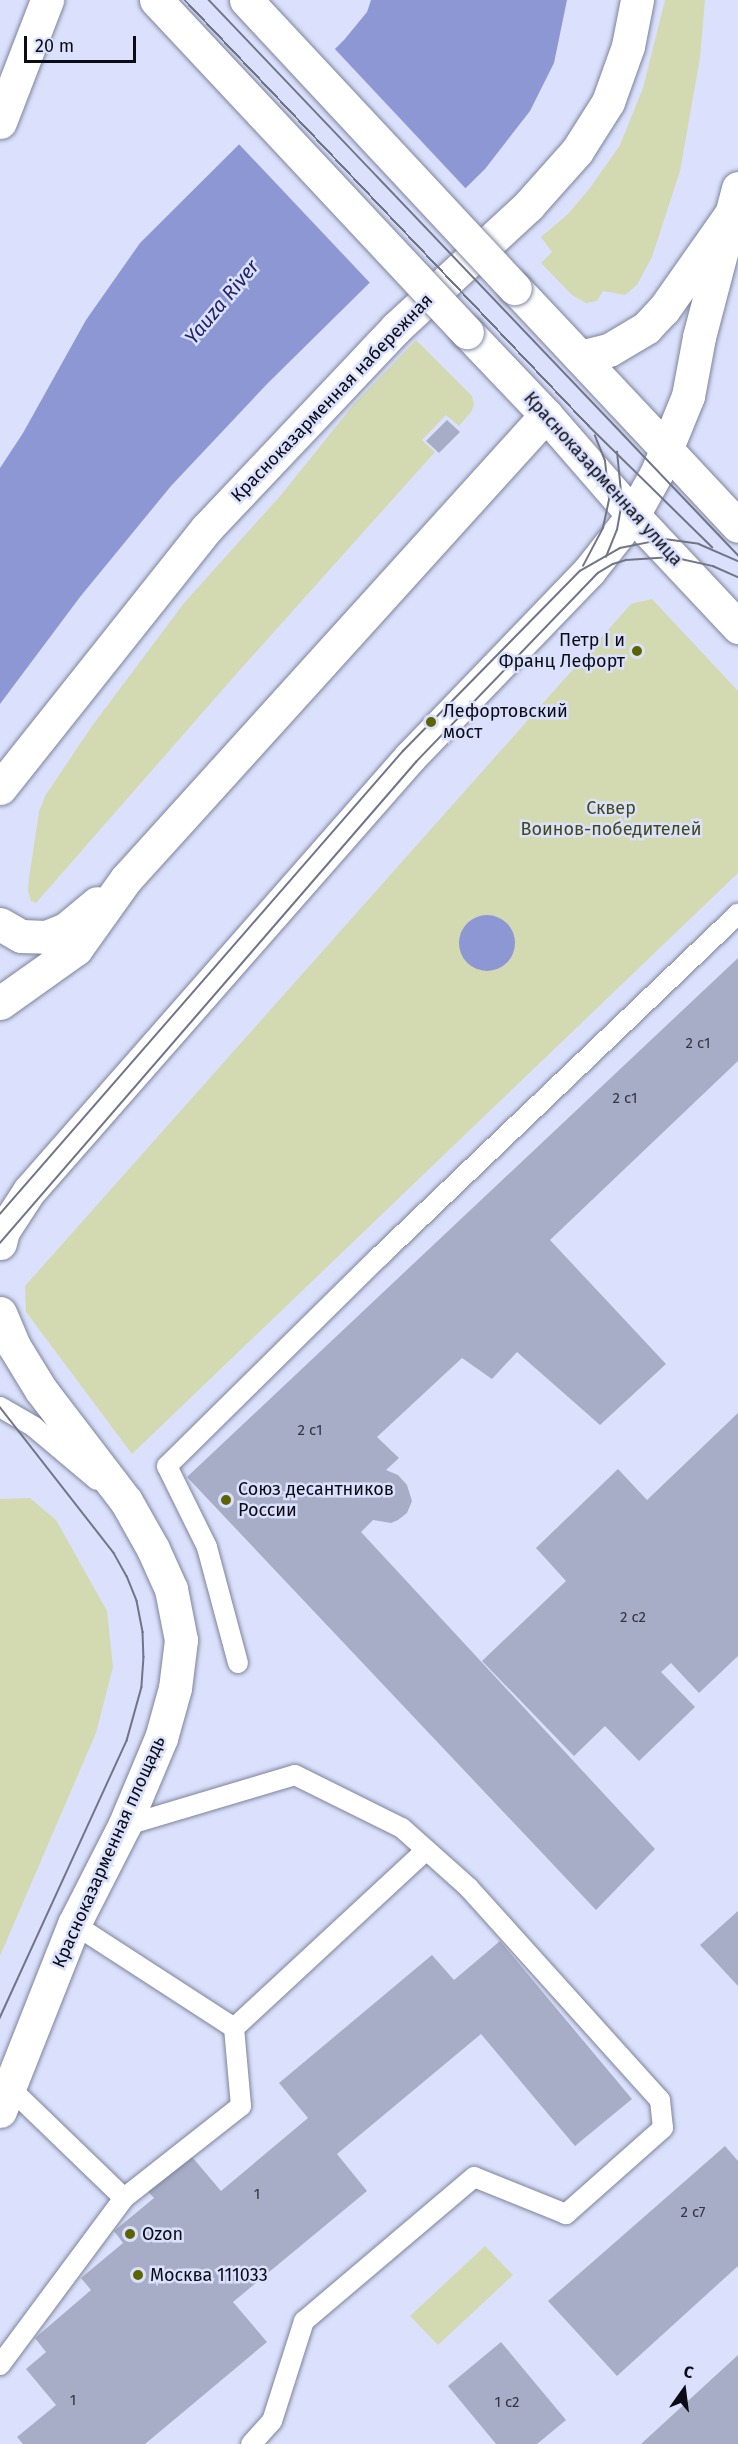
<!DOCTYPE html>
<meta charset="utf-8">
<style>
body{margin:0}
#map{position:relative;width:738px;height:2444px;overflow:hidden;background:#dbe1fc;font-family:"Fira Sans",sans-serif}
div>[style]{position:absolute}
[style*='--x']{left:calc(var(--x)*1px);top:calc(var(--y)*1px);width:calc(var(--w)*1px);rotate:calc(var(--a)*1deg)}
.green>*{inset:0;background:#d3dab2}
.water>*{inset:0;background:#8d97d3}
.round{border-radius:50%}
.pier>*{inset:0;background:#dbe1fc}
.building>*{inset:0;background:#a8adc7}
.roads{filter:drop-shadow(0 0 2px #7e839c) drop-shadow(0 0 2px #7e839c)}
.service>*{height:20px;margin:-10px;padding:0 10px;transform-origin:10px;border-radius:10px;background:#fff}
.tertiary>*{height:33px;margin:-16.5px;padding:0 16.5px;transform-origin:16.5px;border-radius:16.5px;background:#fff}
.secondary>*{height:33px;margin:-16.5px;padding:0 16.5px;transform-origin:16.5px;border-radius:16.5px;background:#fff}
.primary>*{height:33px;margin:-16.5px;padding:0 16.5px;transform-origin:16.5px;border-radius:16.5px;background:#fff}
.tram>*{height:1.5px;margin:-0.75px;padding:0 0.75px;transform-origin:0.75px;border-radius:0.75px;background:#717587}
.bridges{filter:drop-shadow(0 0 2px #7e839c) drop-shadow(0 0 2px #7e839c)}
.tertiary-bridge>*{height:33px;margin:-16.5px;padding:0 16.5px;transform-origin:16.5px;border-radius:16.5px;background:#fff}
.secondary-bridge>*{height:33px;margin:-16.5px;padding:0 16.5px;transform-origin:16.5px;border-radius:16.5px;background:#fff}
.dots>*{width:16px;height:16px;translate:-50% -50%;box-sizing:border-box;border:3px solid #dbe1fc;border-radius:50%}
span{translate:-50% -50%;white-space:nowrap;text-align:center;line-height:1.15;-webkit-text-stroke:5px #dbe1fc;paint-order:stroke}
.number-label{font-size:15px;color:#323442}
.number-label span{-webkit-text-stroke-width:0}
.street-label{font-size:18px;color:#0b0c15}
.poi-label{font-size:18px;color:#0b0c15}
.right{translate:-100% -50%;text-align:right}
.left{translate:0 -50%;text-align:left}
.park-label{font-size:18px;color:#444918}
.water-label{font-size:20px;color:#222368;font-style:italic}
.north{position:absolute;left:654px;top:2360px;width:60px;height:60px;-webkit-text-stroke:4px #dbe1fc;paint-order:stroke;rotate:14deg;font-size:16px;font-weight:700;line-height:24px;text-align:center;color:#0b0c15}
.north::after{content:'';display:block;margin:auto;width:21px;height:27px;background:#0b0c15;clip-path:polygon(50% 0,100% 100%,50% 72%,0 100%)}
.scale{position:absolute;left:24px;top:36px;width:112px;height:27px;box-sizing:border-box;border:3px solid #0b0c15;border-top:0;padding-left:8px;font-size:18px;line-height:21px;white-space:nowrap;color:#0b0c15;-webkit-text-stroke:4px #dbe1fc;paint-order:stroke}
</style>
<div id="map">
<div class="green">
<i style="clip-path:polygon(665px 0,705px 0,700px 58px,680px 171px,652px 257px,637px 285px,625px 295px,603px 291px,597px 301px,586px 303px,572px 295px,541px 263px,552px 252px,541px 237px,568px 214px,590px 188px,620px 145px,643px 88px)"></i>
<i style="clip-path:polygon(416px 340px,472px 396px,474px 405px,471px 412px,459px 426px,446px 415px,422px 440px,435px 452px,238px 672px,36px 903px,31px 901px,28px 891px,29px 878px,39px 812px,45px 796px,92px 726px,184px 603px,281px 495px,354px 404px)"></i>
<i style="clip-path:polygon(652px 599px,738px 691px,738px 873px,132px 1454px,26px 1312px,25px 1286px,631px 604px)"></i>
<i style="clip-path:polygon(30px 1498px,56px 1520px,107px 1611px,113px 1667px,96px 1733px,0 1956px,0 1499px)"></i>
<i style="clip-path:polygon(485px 2246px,513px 2275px,438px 2345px,410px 2316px)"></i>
</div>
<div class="water">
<i style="clip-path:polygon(371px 0,567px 0,554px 63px,530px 111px,485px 169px,267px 384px,171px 486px,80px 597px,0 704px,0 468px,23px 433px,86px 320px,140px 243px,344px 40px,367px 12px)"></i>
<i class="round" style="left:459px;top:915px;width:56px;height:56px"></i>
</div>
<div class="pier">
<i style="clip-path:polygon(333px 47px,468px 191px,372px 285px,236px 141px)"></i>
</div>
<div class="building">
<i style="clip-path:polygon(447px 420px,460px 432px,439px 453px,426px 441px)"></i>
<i style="clip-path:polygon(738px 958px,738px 1061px,550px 1240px,666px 1364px,600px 1425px,517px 1352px,492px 1379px,462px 1358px,377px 1437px,399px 1458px,386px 1470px,398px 1475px,407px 1485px,412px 1501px,407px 1513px,398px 1520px,391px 1523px,373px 1520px,361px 1532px,655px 1849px,596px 1910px,187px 1477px)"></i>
<i style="clip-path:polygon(738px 1413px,738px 1656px,699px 1693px,671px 1663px,661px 1672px,695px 1707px,639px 1761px,605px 1726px,574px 1756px,482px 1661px,566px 1581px,536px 1548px,618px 1469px,647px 1500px)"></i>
<i style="clip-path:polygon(738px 1911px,738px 1986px,700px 1945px)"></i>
<i style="clip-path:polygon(500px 1941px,632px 2099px,575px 2146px,481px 2034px,337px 2154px,367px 2191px,233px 2302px,267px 2342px,145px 2444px,23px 2444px,17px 2437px,56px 2405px,26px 2369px,46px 2352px,35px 2338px,91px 2290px,81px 2278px,123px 2243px,114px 2231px,154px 2198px,144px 2187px,187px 2151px,221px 2191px,308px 2118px,279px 2083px,432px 1955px,454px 1980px)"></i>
<i style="clip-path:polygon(725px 2146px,738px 2161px,738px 2266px,617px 2376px,548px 2301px)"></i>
<i style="clip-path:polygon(501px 2342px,566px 2420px,537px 2444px,496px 2444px,448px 2386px)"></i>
<i style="clip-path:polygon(738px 2355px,738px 2444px,641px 2444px)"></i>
</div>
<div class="roads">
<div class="service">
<i style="--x:0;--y:1407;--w:39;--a:30"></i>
<i style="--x:34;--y:1427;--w:82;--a:40.1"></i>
<i style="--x:238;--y:1663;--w:120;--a:-105"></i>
<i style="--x:207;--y:1547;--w:90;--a:-116.3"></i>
<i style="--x:167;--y:1466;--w:298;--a:-44.6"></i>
<i style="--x:379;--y:1257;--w:497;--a:-43.7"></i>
<i style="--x:124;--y:1826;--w:178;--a:-16.6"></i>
<i style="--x:295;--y:1775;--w:119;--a:26.4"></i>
<i style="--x:402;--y:1828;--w:89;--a:41.8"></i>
<i style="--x:468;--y:1887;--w:287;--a:48"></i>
<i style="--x:660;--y:2100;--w:28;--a:84"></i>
<i style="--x:663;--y:2128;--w:130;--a:138.4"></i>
<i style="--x:566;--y:2214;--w:99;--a:-158.1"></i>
<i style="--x:474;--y:2177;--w:223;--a:139.7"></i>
<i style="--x:304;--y:2321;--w:105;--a:107.7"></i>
<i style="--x:272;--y:2421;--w:31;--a:132"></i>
<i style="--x:74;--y:1924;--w:191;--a:33"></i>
<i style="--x:10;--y:2088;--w:158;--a:44"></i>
<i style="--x:0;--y:2365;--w:208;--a:-53.4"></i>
<i style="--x:124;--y:2198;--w:149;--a:-38.2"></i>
<i style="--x:241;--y:2106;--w:78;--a:-95.1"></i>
<i style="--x:234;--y:2028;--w:262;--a:-42.8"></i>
</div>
<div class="tertiary">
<i style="--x:515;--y:288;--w:221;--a:46.8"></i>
<i style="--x:580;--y:357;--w:30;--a:-14"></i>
<i style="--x:609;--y:350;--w:43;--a:-30.7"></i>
<i style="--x:646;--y:328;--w:26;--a:-47"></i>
<i style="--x:664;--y:309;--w:115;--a:-54.9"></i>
<i style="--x:0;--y:1243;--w:12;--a:-76"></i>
<i style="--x:3;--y:1231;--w:48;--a:-57"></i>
<i style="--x:29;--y:1191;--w:578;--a:-48.72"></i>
<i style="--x:410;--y:757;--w:258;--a:-46.1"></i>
<i style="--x:589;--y:571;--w:71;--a:-51.8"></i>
<i style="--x:0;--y:1313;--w:36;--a:67"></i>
<i style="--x:14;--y:1346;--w:52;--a:58.5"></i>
<i style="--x:41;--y:1390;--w:140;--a:52.6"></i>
<i style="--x:126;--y:1501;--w:55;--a:60.6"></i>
<i style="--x:153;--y:1549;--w:44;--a:65.8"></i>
<i style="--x:171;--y:1589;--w:52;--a:78.9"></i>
<i style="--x:181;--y:1640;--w:48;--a:97.1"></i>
<i style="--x:175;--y:1688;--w:52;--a:105.6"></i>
<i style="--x:161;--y:1738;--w:95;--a:112.8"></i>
<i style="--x:124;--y:1826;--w:110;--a:117"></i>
<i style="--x:74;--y:1924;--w:201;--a:111.6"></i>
</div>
<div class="secondary">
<i style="--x:467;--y:332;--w:115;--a:46.4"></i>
<i style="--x:546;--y:415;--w:133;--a:49"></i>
<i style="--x:633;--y:515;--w:154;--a:46.8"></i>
<i style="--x:666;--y:449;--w:105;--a:46.9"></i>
<i style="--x:633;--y:515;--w:49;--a:-60.8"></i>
<i style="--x:657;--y:472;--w:82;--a:-67.8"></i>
<i style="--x:688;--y:396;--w:60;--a:-79.4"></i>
<i style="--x:699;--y:337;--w:154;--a:-75.3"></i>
<i style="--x:0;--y:788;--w:331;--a:-51.5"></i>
<i style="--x:206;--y:529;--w:277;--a:-46.6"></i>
<i style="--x:396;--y:328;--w:180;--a:-42.7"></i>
<i style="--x:528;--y:206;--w:74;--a:-48.3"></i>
<i style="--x:577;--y:151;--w:58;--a:-57.7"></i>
<i style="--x:608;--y:102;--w:59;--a:-70.3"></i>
<i style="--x:628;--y:46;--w:47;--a:-78.9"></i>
<i style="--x:0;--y:924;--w:24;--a:30"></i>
<i style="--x:21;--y:936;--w:25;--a:2"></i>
<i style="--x:46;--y:937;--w:22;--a:-22"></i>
<i style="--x:66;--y:929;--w:40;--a:-40"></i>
<i style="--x:0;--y:1003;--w:93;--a:-35.4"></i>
<i style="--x:76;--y:949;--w:86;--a:-54.5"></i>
<i style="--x:126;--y:879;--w:626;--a:-47.85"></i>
</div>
<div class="primary">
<i style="--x:0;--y:122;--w:131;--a:-68.9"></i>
</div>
</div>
<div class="tram">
<i style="--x:185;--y:0;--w:587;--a:46.52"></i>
<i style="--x:589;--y:426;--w:173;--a:44.5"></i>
<i style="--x:209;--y:0;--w:767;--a:46.37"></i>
<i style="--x:606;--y:557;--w:29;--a:-68"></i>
<i style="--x:617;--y:530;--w:28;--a:-80"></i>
<i style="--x:622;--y:502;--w:50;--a:-95.7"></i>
<i style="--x:583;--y:566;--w:43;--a:-62.2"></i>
<i style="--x:603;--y:528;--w:30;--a:-78"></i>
<i style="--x:609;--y:499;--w:38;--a:-96"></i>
<i style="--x:605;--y:461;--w:27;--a:-112"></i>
<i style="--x:0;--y:1214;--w:614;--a:-48.96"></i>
<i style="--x:403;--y:751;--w:252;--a:-45.5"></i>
<i style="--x:580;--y:571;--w:46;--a:-29.9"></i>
<i style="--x:620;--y:548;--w:46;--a:-11.3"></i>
<i style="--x:665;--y:539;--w:34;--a:8"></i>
<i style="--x:699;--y:544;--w:43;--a:23.6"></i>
<i style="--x:0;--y:1243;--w:636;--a:-49.14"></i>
<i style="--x:416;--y:762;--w:262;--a:-46.1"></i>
<i style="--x:598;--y:573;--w:17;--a:-31"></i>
<i style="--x:613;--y:564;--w:14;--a:-17"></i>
<i style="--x:626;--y:560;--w:46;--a:-3.7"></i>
<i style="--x:672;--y:557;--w:42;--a:12.4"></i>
<i style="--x:713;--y:566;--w:27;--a:24"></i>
<i style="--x:0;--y:1407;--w:185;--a:52"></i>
<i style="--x:114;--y:1553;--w:26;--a:61"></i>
<i style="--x:127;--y:1576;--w:27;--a:68"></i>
<i style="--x:137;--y:1601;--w:32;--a:79"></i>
<i style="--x:143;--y:1632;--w:25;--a:88"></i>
<i style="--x:144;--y:1657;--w:30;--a:94"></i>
<i style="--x:142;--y:1687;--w:56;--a:105.5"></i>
<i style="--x:127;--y:1741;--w:306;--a:114.6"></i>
</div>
<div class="bridges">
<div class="tertiary-bridge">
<i style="--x:246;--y:0;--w:394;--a:47"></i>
</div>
<div class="secondary-bridge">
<i style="--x:156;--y:0;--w:455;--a:46.9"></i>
</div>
</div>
<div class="dots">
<i style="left:637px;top:651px;background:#5c6401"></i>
<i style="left:431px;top:722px;background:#5c6401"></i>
<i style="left:226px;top:1500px;background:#5c6401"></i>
<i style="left:130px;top:2234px;background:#5c6401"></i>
<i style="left:138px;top:2275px;background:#5c6401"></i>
</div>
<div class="number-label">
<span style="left:698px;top:1044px">2 с1</span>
<span style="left:625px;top:1099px">2 с1</span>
<span style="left:310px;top:1431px">2 с1</span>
<span style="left:633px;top:1618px">2 с2</span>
<span style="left:257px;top:2195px">1</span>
<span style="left:693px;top:2213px">2 с7</span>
<span style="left:73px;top:2401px">1</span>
<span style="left:507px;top:2403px">1 c2</span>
</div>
<div class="street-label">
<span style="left:332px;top:398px;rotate:-46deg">Красноказарменная набережная</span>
<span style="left:603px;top:479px;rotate:48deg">Красноказарменная улица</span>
<span style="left:109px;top:1852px;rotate:-66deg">Красноказарменная площадь</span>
</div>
<div class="poi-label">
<span class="right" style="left:625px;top:651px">Петр I и<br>Франц Лефорт</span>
<span class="left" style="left:443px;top:722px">Лефортовский<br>мост</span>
<span class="left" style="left:238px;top:1500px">Союз десантников<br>России</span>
<span class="left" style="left:142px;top:2234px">Ozon</span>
<span class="left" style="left:150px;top:2275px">Москва 111033</span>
</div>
<div class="park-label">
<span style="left:611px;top:819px">Сквер<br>Воинов-победителей</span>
</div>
<div class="water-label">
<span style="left:222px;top:302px;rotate:-50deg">Yauza River</span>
</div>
<div class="north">С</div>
<div class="scale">20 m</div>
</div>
